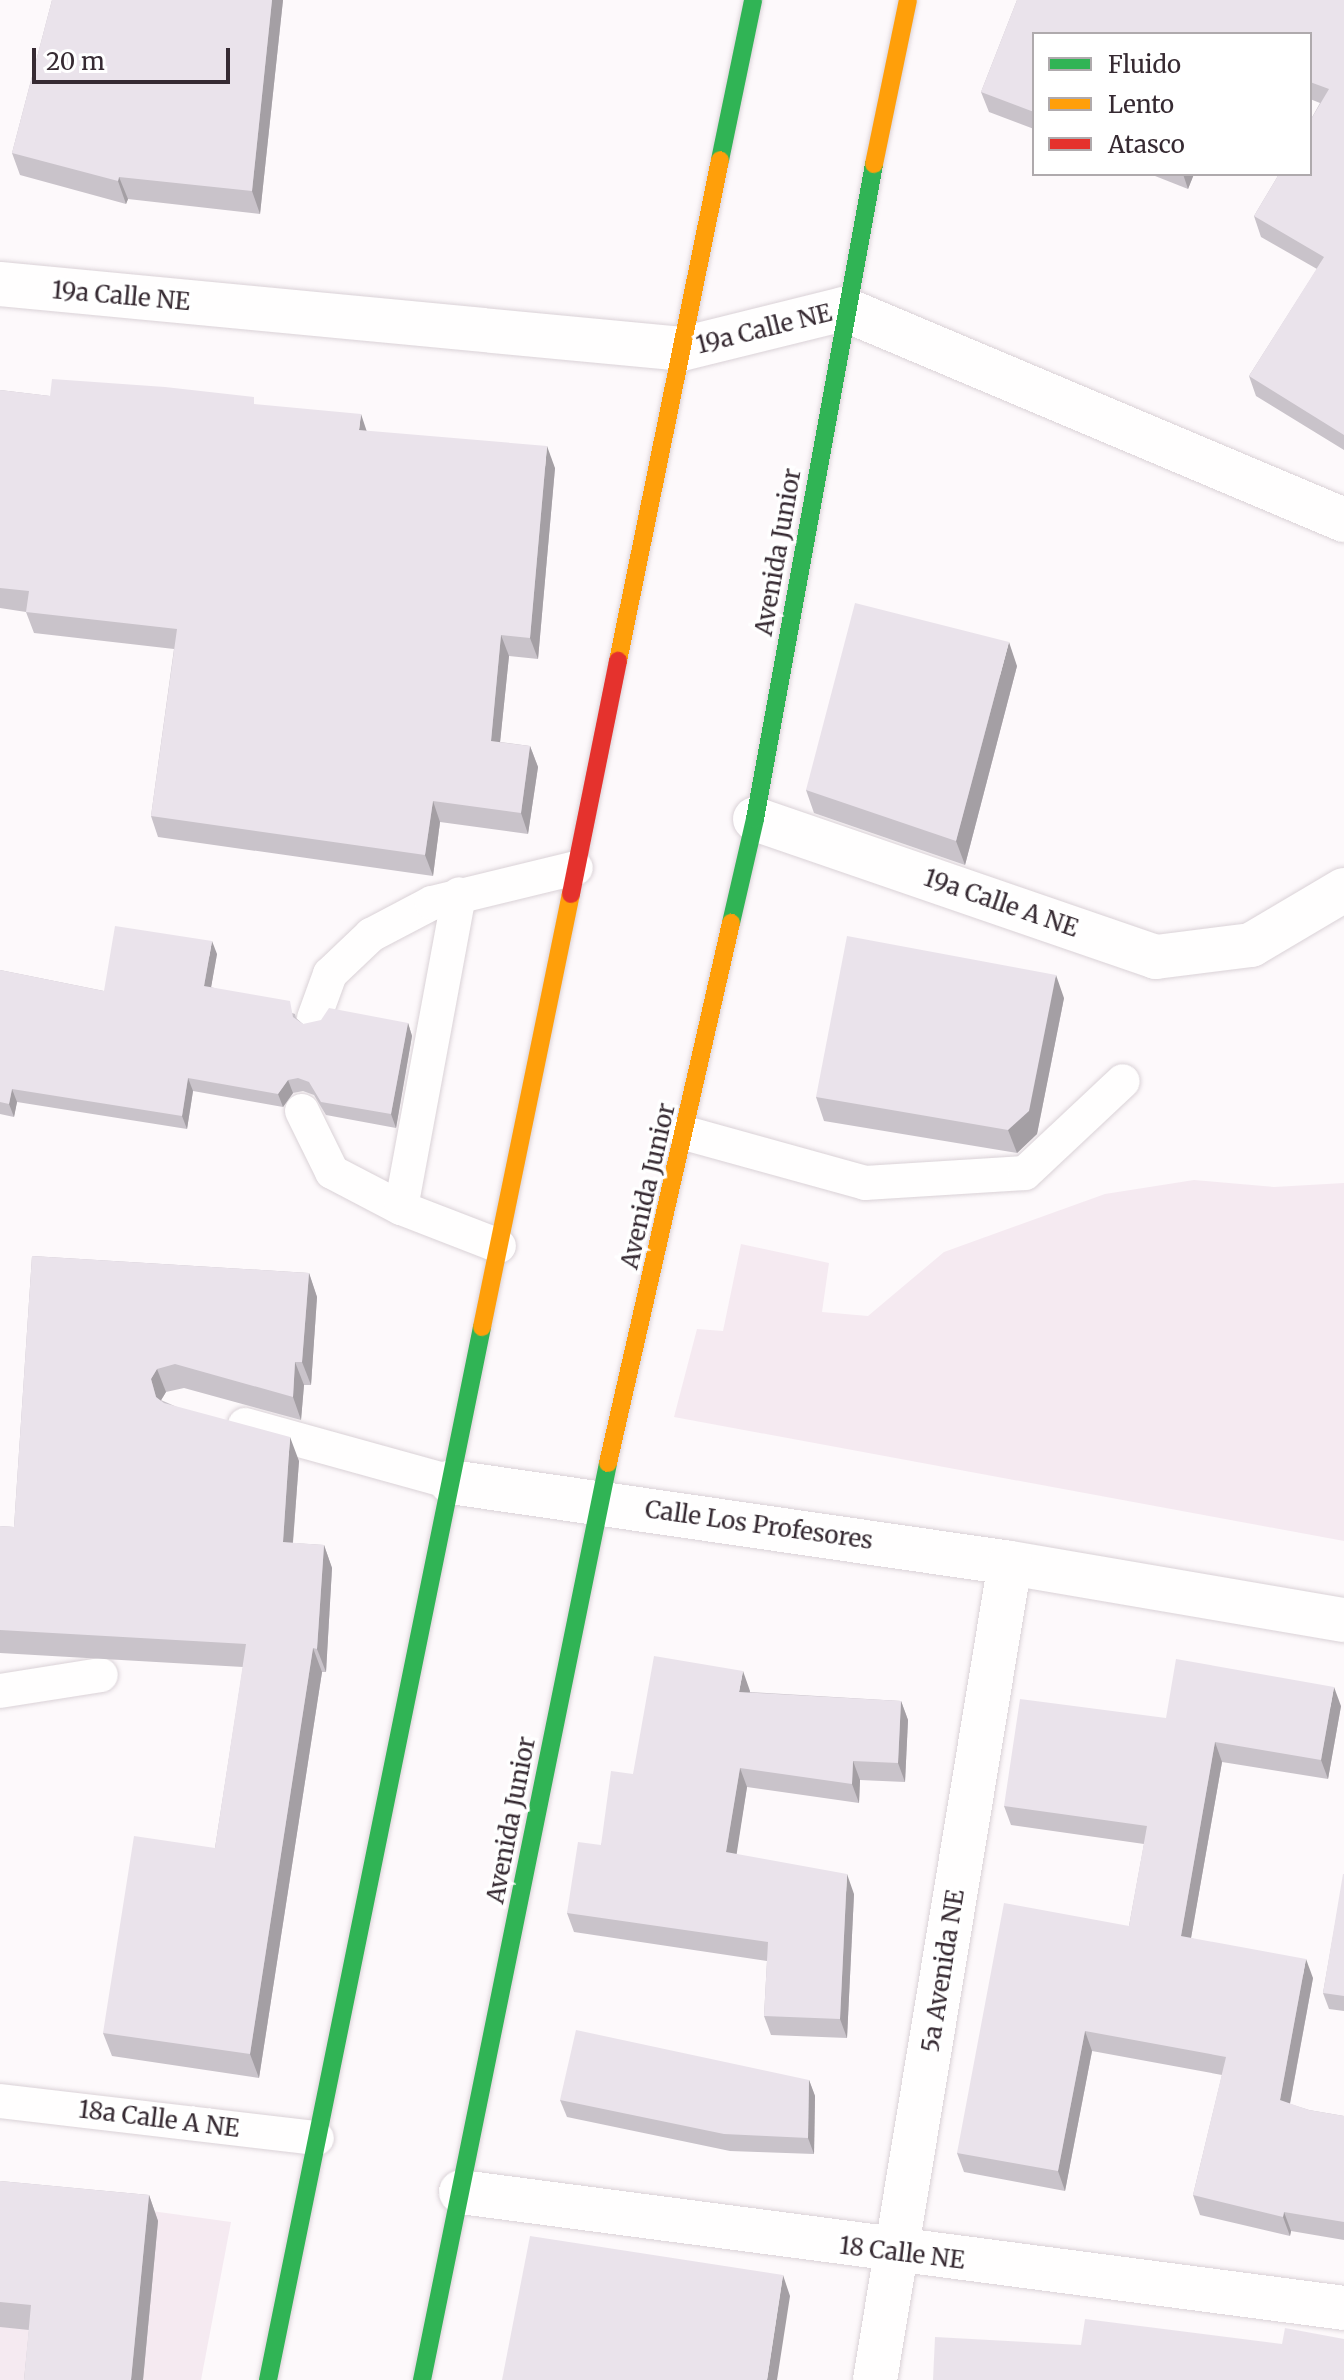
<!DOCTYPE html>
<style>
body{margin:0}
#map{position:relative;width:1344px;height:2380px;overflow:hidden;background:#fdf9fb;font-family:Merriweather,serif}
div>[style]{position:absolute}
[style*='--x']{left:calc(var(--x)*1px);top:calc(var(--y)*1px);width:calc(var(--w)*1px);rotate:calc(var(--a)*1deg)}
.built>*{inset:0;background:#f5eaf1}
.roads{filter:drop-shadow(0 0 2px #dad2d7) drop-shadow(0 0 2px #dad2d7)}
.lane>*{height:34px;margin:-17px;padding:0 17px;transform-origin:17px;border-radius:17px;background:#fffefe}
.street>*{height:44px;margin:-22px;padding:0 22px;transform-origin:22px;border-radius:22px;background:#fffefe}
.fast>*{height:18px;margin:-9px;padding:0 9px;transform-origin:9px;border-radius:9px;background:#30b455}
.slow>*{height:18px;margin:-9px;padding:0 9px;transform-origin:9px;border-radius:9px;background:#ff9f0a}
.jam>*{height:18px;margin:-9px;padding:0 9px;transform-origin:9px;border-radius:9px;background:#e5322d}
.wall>*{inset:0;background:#c9c3ca}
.shaded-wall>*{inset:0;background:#a49fa4}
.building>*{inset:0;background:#eae3eb}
span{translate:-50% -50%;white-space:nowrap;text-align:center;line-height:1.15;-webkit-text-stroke:7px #fff;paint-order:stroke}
.street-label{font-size:24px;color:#362a32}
.legend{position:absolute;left:1032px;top:32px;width:280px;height:144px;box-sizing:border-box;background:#fff;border:2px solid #afaaad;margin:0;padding:10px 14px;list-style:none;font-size:24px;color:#362a32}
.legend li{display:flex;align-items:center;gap:16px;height:40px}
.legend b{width:40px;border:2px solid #afaaad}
.scale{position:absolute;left:32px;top:48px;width:198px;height:36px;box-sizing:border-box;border:4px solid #362a32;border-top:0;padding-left:10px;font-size:24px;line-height:28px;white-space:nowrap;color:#362a32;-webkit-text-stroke:6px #fff;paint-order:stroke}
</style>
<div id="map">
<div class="built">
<i style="clip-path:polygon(1194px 1180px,1274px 1187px,1344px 1183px,1344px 1541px,674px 1417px,697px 1329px,723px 1331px,741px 1244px,829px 1263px,822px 1312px,868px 1316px,944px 1252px,1105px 1194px)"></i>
<i style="clip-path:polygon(0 2190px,231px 2222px,201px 2380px,0 2380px)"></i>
</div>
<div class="roads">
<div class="lane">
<i style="--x:314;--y:1018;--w:47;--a:-70"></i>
<i style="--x:330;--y:974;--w:57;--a:-43.6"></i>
<i style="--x:371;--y:935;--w:69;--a:-27.7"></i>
<i style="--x:432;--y:903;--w:148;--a:-13.7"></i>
<i style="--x:302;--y:1111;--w:68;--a:63.8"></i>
<i style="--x:332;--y:1172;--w:78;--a:27.6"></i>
<i style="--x:401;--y:1208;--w:105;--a:21.2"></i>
<i style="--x:685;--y:1133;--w:187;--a:15.5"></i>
<i style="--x:865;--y:1183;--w:160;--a:-3.6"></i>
<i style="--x:1025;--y:1173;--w:134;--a:-43.2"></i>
<i style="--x:401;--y:1208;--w:319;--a:-79.5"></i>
<i style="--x:245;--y:1425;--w:214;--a:15.5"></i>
<i style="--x:0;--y:1691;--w:102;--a:-9"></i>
<i style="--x:0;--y:2101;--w:319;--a:6.7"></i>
</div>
<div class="street">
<i style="--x:0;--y:284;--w:685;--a:5.44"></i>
<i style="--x:682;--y:349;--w:167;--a:-13.9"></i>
<i style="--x:844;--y:309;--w:543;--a:22.88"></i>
<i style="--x:755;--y:819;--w:424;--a:19"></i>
<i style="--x:1156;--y:957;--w:96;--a:-7.2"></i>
<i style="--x:1251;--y:945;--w:108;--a:-30.6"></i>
<i style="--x:451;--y:1482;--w:565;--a:8.24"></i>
<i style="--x:1010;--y:1563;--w:339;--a:9.7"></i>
<i style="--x:461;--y:2192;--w:891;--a:7.48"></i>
<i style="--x:875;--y:2380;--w:828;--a:-80.62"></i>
</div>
<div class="fast">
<i style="--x:720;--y:160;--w:163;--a:-78.3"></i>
<i style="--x:731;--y:923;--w:107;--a:-77"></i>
<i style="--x:755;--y:819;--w:666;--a:-79.7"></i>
<i style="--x:268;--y:2380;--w:1075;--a:-78.51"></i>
<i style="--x:422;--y:2380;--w:936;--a:-78.53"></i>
</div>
<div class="slow">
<i style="--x:874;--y:164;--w:167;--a:-78.3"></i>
<i style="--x:618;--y:661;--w:511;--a:-78.49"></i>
<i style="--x:482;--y:1327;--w:442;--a:-78.4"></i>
<i style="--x:608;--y:1463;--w:554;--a:-77.17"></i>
</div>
<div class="jam">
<i style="--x:571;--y:894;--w:238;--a:-78.6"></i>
</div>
</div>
<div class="wall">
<i style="clip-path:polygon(52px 0,283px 0,260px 214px,128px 199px,126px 204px,20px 175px,12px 153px)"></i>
<i style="clip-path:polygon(1017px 0,1344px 0,1344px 450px,1256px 396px,1249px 376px,1317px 269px,1261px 237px,1254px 216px,1279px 174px,1310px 174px,1310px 121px,1320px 103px,1310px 99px,1310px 34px,1034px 34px,1034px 129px,989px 112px,981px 92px)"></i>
<i style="clip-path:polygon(1150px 174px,1194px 174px,1188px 189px)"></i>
<i style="clip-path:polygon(0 390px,50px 396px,257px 405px,367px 431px,555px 468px,538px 659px,509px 656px,500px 742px,530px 746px,538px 767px,528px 834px,440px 822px,433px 876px,158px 837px,151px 816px,174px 649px,34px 633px,26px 612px,0 608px)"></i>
<i style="clip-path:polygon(1017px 666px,965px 865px,814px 813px,806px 790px)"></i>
<i style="clip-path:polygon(217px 954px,211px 987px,295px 1014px,296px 1018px,303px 1024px,408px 1023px,412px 1036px,396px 1128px,326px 1115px,314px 1095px,303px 1091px,293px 1093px,283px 1107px,193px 1091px,187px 1129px,17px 1102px,14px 1117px,0 1114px,0 970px,104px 991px)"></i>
<i style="clip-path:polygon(1064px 998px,1037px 1134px,1017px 1153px,824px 1121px,816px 1097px)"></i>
<i style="clip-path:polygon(32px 1256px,309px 1273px,317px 1297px,311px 1385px,304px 1385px,301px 1420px,184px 1388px,166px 1392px,161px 1400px,299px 1461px,293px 1543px,324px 1545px,332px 1568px,326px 1672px,322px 1672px,259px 2078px,112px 2056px,103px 2033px,215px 1848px,243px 1667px,0 1653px,0 1526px,14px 1527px)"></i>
<i style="clip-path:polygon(750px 1691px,750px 1692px,901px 1701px,908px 1720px,905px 1782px,860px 1780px,859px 1803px,747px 1787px,736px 1854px,854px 1894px,847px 2038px,771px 2035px,764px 2016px,767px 1961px,574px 1932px,567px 1913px,601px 1845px,633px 1774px)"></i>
<i style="clip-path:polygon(1341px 1706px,1328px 1779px,1222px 1762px,1191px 1938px,1313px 1978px,1290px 2104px,1309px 2110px,1344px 2116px,1344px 2240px,1291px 2231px,1290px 2236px,1200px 2215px,1193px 2195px,1222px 2075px,1092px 2051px,1065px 2191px,964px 2172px,957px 2153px,1129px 1926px,1144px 1844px,1011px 1825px,1004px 1806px,1166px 1718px)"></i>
<i style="clip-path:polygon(1344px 1874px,1344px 2011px,1329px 2009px,1323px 1993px)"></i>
<i style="clip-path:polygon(809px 2080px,815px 2096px,814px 2154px,730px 2151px,567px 2117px,560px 2100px)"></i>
<i style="clip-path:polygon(0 2181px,149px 2195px,158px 2221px,143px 2380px,24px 2380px,29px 2330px,0 2327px)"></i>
</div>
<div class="shaded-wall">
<i style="clip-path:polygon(272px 0,283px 0,260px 214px,252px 191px)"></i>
<i style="clip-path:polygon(1183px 174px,1194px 174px,1188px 189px)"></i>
<i style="clip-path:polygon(119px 177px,128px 199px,126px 204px,118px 181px)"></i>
<i style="clip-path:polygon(361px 414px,368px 435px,359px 430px)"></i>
<i style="clip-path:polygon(547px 446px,555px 468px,538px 659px,530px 638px)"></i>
<i style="clip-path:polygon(501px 635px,509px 656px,498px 762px,491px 741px)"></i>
<i style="clip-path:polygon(1009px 642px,1017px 666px,965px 865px,956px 841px)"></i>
<i style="clip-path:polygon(530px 746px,538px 767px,528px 834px,521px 813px)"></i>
<i style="clip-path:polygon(433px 801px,440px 822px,433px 876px,425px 855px)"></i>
<i style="clip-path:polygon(212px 941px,217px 954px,209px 999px,204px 986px)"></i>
<i style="clip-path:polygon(1056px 975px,1064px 998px,1037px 1134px,1017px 1153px,1008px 1130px)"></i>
<i style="clip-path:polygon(408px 1023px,412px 1036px,396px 1128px,391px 1114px)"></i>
<i style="clip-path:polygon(188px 1078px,193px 1091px,187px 1129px,182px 1116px)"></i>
<i style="clip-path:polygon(288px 1080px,293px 1093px,283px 1107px,278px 1094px)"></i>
<i style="clip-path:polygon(12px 1089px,17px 1102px,14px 1117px,9px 1104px)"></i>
<i style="clip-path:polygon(309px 1273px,317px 1297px,311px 1385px,302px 1362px)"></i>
<i style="clip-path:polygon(295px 1362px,304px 1385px,301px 1420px,293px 1397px)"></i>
<i style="clip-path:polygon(157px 1369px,166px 1392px,160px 1402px,156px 1397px,151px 1379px)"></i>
<i style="clip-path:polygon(290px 1437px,299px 1461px,291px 1566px,283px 1542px)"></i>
<i style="clip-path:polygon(324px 1545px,332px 1568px,326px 1672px,317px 1649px)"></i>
<i style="clip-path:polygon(313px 1648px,322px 1672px,259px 2078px,250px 2054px)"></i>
<i style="clip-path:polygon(743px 1671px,750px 1691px,746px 1711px,739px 1692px)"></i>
<i style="clip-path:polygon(1334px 1687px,1341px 1706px,1328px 1779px,1321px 1760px)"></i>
<i style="clip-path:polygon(901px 1701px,908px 1720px,905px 1782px,898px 1763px)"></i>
<i style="clip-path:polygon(1215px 1742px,1222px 1762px,1188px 1955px,1181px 1936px)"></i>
<i style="clip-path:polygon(853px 1761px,860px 1780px,859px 1803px,852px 1784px)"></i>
<i style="clip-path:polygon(740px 1768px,747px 1787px,734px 1871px,726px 1852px)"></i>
<i style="clip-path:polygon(847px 1874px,854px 1894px,847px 2038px,840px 2019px)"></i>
<i style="clip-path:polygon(1306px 1959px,1313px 1978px,1287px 2119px,1280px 2100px)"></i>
<i style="clip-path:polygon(1085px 2031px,1092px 2051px,1065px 2191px,1058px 2171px)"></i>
<i style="clip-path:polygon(809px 2080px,815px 2096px,814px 2154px,808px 2138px)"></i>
<i style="clip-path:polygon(149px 2195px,158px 2221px,143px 2380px,131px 2380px)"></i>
<i style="clip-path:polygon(1284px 2212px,1291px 2231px,1290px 2236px,1283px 2217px)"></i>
<i style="clip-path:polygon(783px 2275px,790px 2296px,777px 2380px,767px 2380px)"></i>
</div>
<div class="building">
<i style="clip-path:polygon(52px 0,272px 0,252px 191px,119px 177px,118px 181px,12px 153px)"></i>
<i style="clip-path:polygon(1017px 0,1344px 0,1344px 435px,1249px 376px,1324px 257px,1254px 216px,1279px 174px,1310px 174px,1310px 121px,1329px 89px,1310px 82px,1310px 34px,1034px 34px,1034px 112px,981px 92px)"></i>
<i style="clip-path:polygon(52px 379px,165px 387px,254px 397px,254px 404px,361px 414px,359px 430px,547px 446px,530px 638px,501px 635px,491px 741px,530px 746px,521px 813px,433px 801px,425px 855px,151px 816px,177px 629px,26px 612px,29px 591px,0 588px,0 390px,50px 396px)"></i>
<i style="clip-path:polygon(855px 603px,1009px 642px,956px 841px,806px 790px)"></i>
<i style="clip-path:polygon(115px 926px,212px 941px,204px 986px,290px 1001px,293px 1017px,303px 1024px,321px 1020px,329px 1008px,408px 1023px,391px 1114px,321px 1102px,309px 1082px,298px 1078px,288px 1080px,278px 1094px,188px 1078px,182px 1116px,12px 1089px,9px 1104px,0 1102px,0 970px,104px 991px)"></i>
<i style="clip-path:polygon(847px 936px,1056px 975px,1029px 1111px,1008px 1130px,816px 1097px)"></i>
<i style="clip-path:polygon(32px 1256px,309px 1273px,302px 1362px,295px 1362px,293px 1397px,175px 1364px,157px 1369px,151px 1379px,156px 1397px,164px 1403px,290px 1437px,283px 1542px,324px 1545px,317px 1649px,313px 1648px,250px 2054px,103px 2033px,134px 1836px,215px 1848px,246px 1644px,0 1630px,0 1526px,14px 1527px)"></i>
<i style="clip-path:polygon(654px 1656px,743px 1671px,739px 1692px,901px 1701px,898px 1763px,853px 1761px,852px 1784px,740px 1768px,726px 1852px,847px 1874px,840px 2019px,764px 2016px,768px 1942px,567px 1913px,578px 1842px,601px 1845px,611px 1771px,633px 1774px)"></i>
<i style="clip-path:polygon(1176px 1659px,1334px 1687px,1321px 1760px,1215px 1742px,1181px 1936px,1306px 1959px,1280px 2100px,1309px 2110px,1344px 2116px,1344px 2222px,1284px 2212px,1283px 2217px,1193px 2195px,1226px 2057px,1085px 2031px,1058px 2171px,957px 2153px,1004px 1903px,1129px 1926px,1147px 1826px,1004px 1806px,1020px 1699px,1166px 1718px)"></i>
<i style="clip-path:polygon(1343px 1874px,1344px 1874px,1344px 1996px,1323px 1993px)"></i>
<i style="clip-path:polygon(576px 2030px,809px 2080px,808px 2138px,724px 2134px,560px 2100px)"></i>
<i style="clip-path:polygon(0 2181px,149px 2195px,131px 2380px,24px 2380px,31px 2305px,0 2302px)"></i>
<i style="clip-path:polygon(530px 2236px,783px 2275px,767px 2380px,502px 2380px)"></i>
<i style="clip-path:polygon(1085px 2319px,1282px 2344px,1285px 2328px,1344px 2339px,1344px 2380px,933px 2380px,935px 2337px,1081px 2345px)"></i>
</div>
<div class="street-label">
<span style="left:121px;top:296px;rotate:5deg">19a Calle NE</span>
<span style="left:764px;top:329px;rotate:-14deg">19a Calle NE</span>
<span style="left:778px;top:552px;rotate:-80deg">Avenida Junior</span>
<span style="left:1001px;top:903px;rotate:19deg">19a Calle A NE</span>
<span style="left:648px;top:1186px;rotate:-77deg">Avenida Junior</span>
<span style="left:759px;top:1525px;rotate:8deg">Calle Los Profesores</span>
<span style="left:511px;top:1820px;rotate:-79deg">Avenida Junior</span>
<span style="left:943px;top:1971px;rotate:-81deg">5a Avenida NE</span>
<span style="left:159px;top:2119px;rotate:7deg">18a Calle A NE</span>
<span style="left:902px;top:2253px;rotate:7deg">18 Calle NE</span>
</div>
<ul class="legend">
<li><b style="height:10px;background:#30b455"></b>Fluido</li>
<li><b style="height:10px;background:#ff9f0a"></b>Lento</li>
<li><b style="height:10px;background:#e5322d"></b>Atasco</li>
</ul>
<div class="scale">20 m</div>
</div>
